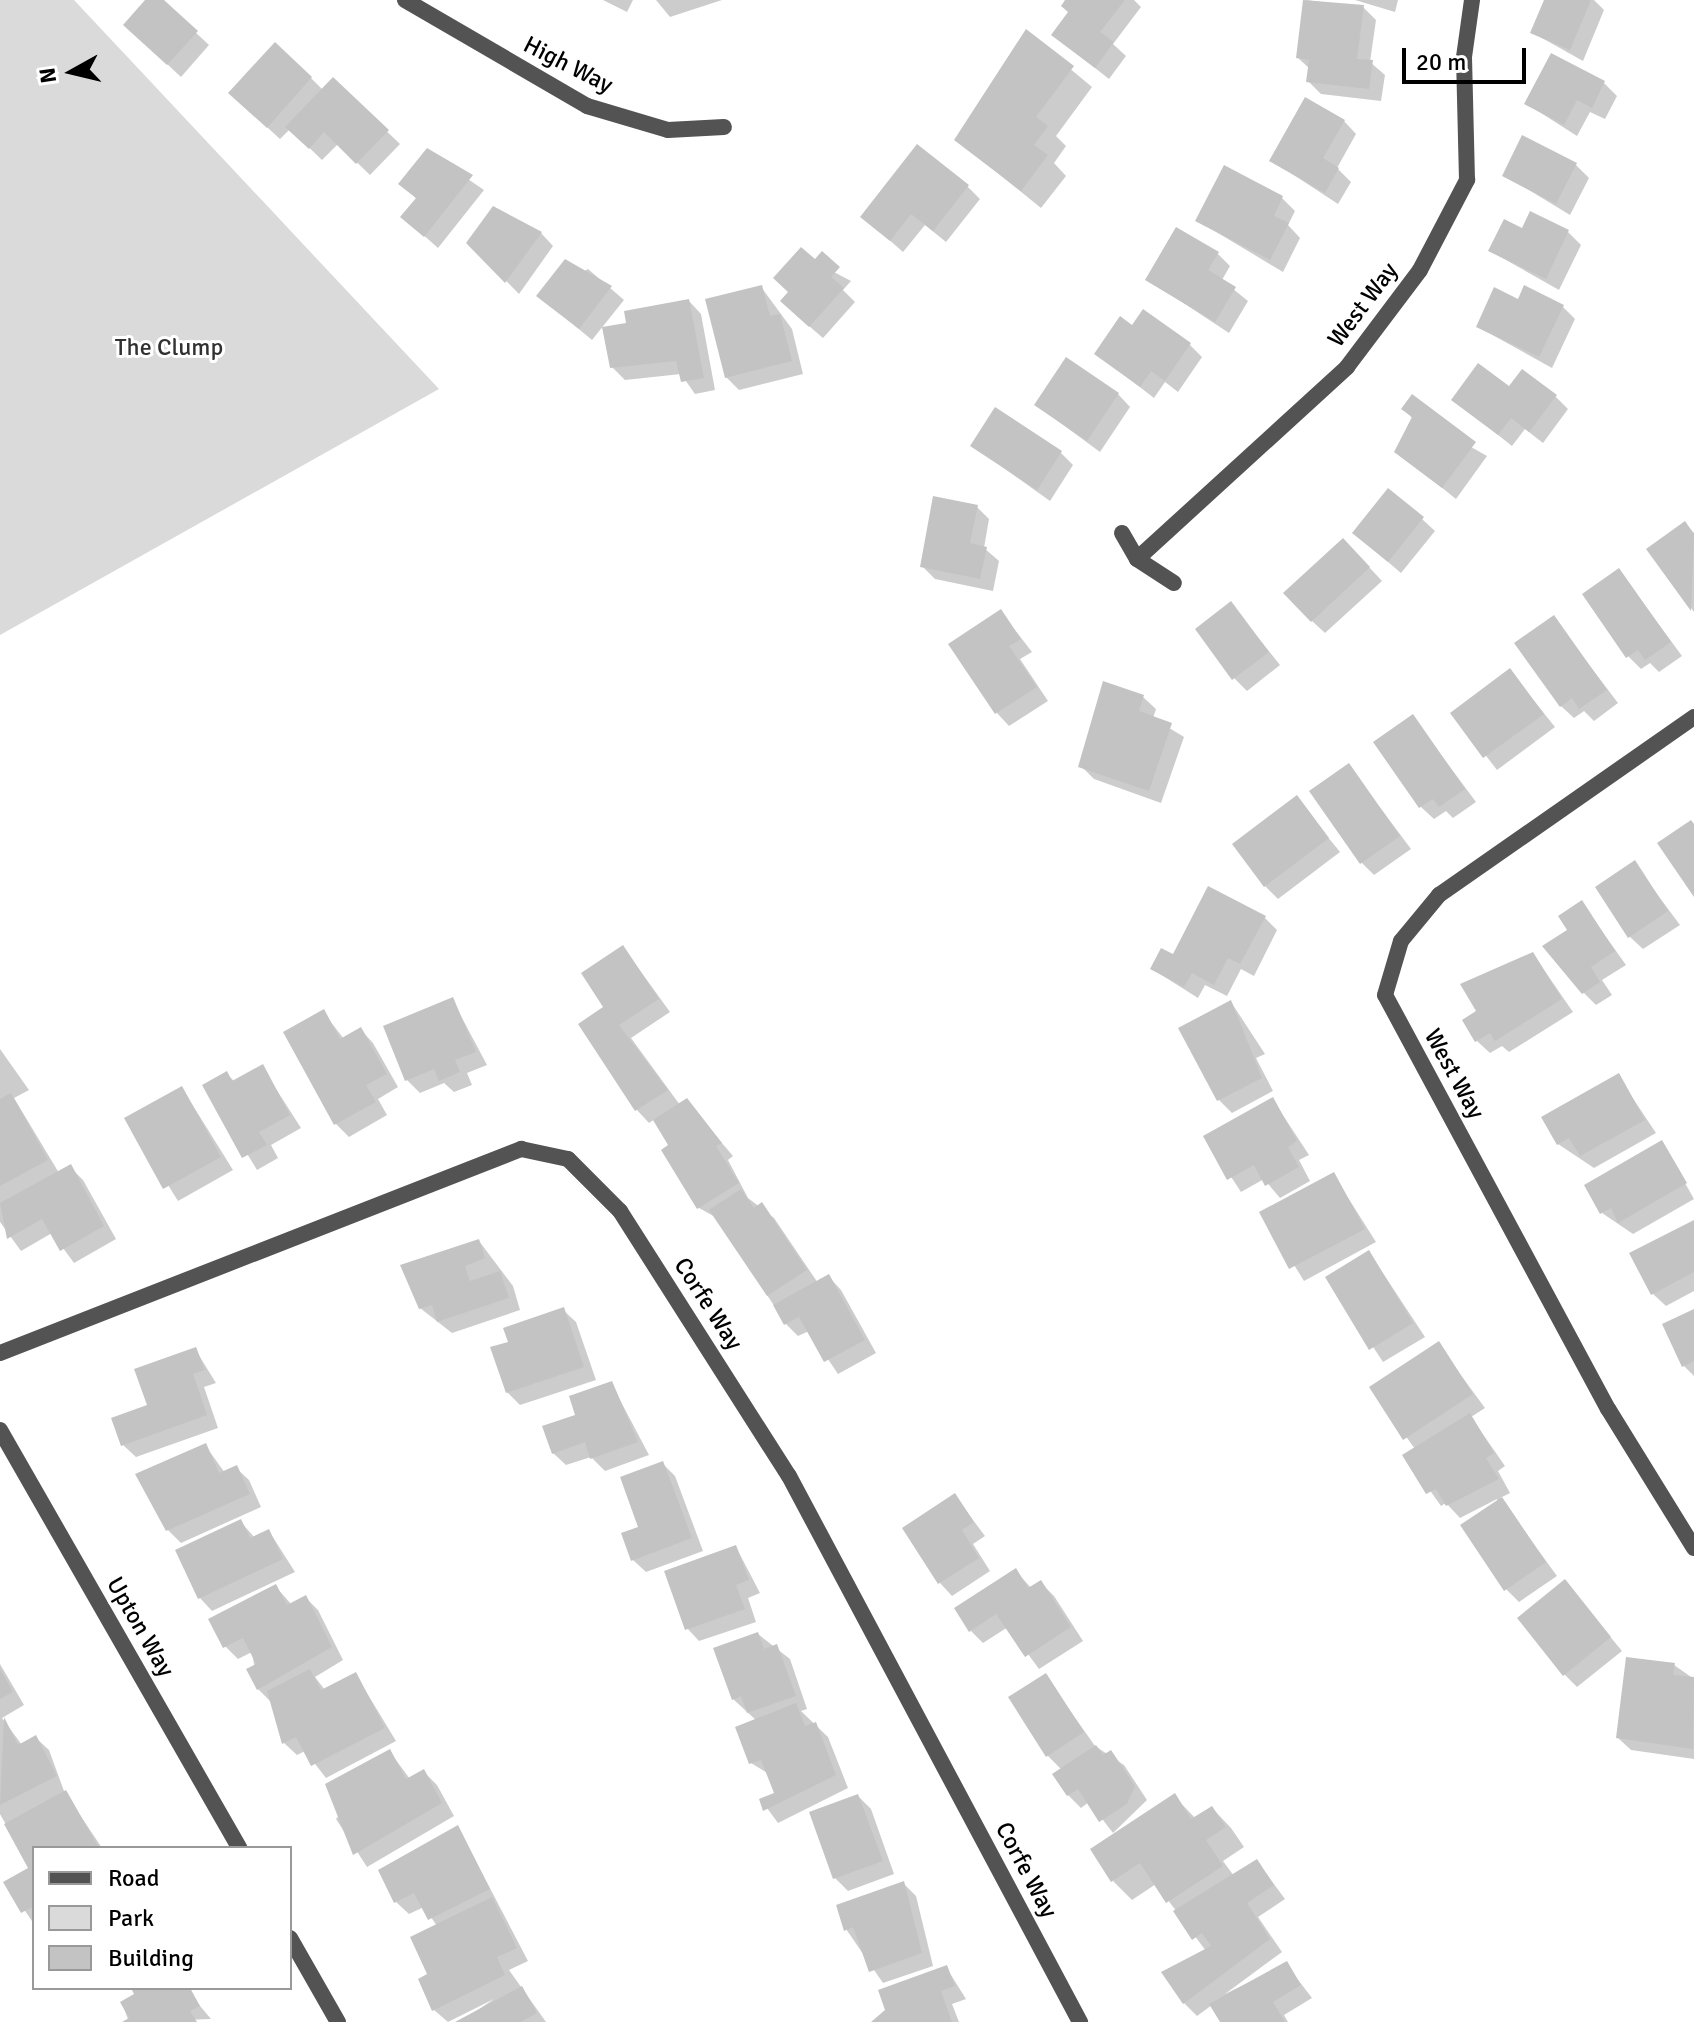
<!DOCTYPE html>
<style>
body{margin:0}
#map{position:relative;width:1694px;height:2022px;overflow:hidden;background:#fff;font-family:Signika,sans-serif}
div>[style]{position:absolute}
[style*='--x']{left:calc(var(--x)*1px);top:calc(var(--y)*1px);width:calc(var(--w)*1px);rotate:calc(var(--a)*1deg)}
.green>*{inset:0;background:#dadada}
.shadow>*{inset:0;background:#0003}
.building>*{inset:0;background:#c3c3c3}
.minor>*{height:16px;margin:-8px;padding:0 8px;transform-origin:8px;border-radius:8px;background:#535353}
span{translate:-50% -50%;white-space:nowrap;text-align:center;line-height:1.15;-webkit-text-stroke:6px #fff;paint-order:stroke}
.street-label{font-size:24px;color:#000}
.park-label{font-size:24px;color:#313131}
.legend{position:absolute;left:32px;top:1846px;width:260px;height:144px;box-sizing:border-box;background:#fff;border:2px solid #999;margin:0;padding:10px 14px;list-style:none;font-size:24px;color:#000}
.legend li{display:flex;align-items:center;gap:16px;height:40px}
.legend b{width:40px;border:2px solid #999}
.north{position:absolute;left:32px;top:32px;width:80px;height:80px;-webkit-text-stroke:6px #fff;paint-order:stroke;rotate:262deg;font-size:22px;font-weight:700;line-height:32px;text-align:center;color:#000}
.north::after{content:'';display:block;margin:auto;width:28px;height:36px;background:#000;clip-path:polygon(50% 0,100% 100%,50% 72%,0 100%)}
.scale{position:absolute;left:1402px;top:48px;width:124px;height:36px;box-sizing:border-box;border:4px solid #000;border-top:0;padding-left:10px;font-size:24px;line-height:28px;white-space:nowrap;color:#000;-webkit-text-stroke:6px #fff;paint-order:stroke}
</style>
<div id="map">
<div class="green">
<i style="clip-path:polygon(0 0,74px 0,439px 389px,0 635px)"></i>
</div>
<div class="shadow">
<i style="clip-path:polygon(148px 0,161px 0,209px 45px,181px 77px,138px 37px)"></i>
<i style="clip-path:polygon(603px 0,633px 0,627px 12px)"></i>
<i style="clip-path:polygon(656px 0,722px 0,670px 17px)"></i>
<i style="clip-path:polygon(1068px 0,1134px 0,1141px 7px,1113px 44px,1126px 56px,1109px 79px,1053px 35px,1070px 13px)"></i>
<i style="clip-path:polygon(1305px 0,1363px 7px,1376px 20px,1370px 62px,1385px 75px,1381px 101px,1321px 94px,1308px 81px,1310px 69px,1298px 58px)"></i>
<i style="clip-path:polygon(1355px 0,1398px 0,1395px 12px)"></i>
<i style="clip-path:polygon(1546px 0,1594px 0,1604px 10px,1583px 61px,1533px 33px)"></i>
<i style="clip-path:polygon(1026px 32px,1092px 87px,1056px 136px,1066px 146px,1054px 163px,1066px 176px,1041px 208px,957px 140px)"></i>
<i style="clip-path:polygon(311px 78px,323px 90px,333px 80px,400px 144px,370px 175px,338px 144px,322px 160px,290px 129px,280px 139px,244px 106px)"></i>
<i style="clip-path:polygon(1604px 83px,1617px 96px,1605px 119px,1590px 112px,1577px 136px,1527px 104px)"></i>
<i style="clip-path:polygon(1344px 121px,1356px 134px,1337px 168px,1351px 182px,1338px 204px,1271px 160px)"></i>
<i style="clip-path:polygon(427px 151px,484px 190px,438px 248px,403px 217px,417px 199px,401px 184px)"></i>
<i style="clip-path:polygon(1576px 165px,1589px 178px,1570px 215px,1504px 175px)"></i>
<i style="clip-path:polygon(967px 186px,980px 199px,946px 242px,925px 225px,903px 252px,863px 217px)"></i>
<i style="clip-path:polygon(1282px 198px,1295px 211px,1288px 225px,1300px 238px,1283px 272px,1198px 221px)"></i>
<i style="clip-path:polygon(1522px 231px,1568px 232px,1581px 245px,1559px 290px,1490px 251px)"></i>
<i style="clip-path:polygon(541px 233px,553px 246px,519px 294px,469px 243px)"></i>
<i style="clip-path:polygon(1218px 254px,1230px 266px,1222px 280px,1248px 301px,1229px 333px,1147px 279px)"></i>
<i style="clip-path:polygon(815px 262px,851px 281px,843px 290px,855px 302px,823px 338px,795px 314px)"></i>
<i style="clip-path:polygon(588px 269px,624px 300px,592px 340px,539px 296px)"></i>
<i style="clip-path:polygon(761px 287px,792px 329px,803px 374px,739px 390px,726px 377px)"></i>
<i style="clip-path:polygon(689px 301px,701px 314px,715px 390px,695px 394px,681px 374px,625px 380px,612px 367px,628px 324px)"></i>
<i style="clip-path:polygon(1518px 301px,1562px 306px,1575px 319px,1552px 368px,1478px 327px)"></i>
<i style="clip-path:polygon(1133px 327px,1189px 344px,1202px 357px,1178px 392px,1165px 382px,1154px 398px,1097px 354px)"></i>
<i style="clip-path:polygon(1509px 389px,1556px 397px,1568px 409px,1543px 443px,1525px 429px,1512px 446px,1454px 400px)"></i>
<i style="clip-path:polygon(1118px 394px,1130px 407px,1100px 452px,1036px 405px)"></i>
<i style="clip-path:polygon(1404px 409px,1487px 456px,1456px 499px,1396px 451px,1413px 419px)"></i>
<i style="clip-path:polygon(973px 446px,1061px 453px,1073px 465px,1050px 501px)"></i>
<i style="clip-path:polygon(977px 507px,989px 519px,984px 548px,999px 561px,993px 591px,935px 579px,922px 566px)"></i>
<i style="clip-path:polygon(1422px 519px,1435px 531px,1401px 573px,1354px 533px)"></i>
<i style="clip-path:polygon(1685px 524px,1694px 533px,1694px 612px,1649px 550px)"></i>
<i style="clip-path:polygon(1356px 553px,1382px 581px,1325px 633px,1312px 621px)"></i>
<i style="clip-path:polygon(1619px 570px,1682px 656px,1659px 672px,1650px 663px,1641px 669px,1628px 656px)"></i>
<i style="clip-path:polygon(1231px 604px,1280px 665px,1247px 691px,1234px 678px)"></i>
<i style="clip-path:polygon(1001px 612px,1032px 652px,1020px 659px,1048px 701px,1009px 726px,997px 713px)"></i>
<i style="clip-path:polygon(1553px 617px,1618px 703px,1594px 721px,1584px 711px,1574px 718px,1561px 706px)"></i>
<i style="clip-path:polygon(1510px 671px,1555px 727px,1497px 770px,1453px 713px)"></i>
<i style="clip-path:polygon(1143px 697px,1156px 709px,1153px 718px,1184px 737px,1161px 803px,1094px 779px,1081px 766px)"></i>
<i style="clip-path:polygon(1413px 717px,1476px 802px,1453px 818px,1446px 811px,1434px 819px,1421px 807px)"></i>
<i style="clip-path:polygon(1349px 766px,1411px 849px,1374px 875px,1361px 862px)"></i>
<i style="clip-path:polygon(1296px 798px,1340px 852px,1278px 899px,1265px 886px)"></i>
<i style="clip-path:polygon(1634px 863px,1680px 925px,1643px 949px,1630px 937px)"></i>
<i style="clip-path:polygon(1582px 903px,1626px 965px,1602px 980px,1612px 995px,1596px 1005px,1583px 992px)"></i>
<i style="clip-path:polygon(1264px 917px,1277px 930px,1254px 976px,1241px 969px,1227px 996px,1205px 985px,1198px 998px,1152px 969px)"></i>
<i style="clip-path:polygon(623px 947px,670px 1012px,631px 1038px,680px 1105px,686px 1101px,733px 1156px,728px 1160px,748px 1198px,774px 1218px,818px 1283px,829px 1277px,841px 1290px,876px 1353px,838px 1374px,809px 1331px,798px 1336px,786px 1324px,717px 1218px,699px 1208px,663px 1150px,671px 1145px,655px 1119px,649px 1123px,637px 1110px,606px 1008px)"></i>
<i style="clip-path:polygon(1533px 954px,1573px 1012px,1509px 1052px,1502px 1046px,1490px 1053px,1477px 1041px,1479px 1012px,1463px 985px)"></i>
<i style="clip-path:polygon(452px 999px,487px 1065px,467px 1073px,472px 1085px,454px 1092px,444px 1083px,420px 1093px,407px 1080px)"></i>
<i style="clip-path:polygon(1231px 1002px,1265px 1054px,1256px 1058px,1273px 1091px,1232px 1113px,1219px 1100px)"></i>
<i style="clip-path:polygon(323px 1012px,344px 1039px,361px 1030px,373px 1043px,398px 1087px,378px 1099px,387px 1115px,349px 1137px,336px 1124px)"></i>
<i style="clip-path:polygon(0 1049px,29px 1090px,14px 1098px,59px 1173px,70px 1167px,83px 1180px,116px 1239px,74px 1263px,52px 1233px,21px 1251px,0 1222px)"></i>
<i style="clip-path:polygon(262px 1067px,301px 1128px,271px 1145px,278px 1158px,257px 1170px,205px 1085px,226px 1073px,235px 1082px)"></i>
<i style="clip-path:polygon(1618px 1076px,1656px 1133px,1594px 1168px,1558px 1144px)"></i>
<i style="clip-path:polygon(182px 1088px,233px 1170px,178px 1201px,127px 1119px)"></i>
<i style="clip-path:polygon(1273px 1100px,1309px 1155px,1299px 1160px,1310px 1181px,1280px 1198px,1264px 1179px,1241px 1192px,1205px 1137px)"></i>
<i style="clip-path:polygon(1662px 1142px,1694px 1199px,1633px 1234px,1602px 1213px)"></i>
<i style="clip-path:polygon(1333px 1174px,1376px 1242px,1304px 1281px,1262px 1213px)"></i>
<i style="clip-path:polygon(1694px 1222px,1694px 1291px,1666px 1306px,1653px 1294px)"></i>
<i style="clip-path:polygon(479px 1241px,513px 1286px,520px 1310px,452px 1333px,420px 1308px)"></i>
<i style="clip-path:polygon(1369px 1252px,1425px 1337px,1383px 1362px,1327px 1277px)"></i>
<i style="clip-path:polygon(563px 1310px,576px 1322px,596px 1380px,520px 1405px,507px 1392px,511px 1343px)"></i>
<i style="clip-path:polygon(1694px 1311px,1694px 1376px,1684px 1366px)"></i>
<i style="clip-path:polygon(1438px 1344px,1485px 1408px,1471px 1417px,1505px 1466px,1498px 1471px,1510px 1493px,1500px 1498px,1557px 1576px,1519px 1602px,1506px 1589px,1497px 1499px,1460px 1518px,1446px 1503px,1441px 1506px,1405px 1455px,1415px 1449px,1371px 1388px)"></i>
<i style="clip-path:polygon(195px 1349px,216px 1383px,204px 1387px,218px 1428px,136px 1457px,123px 1445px)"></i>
<i style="clip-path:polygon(611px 1383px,649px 1455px,605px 1471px,591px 1457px,566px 1465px,553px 1453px)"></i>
<i style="clip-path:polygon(205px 1445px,225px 1473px,236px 1468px,249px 1480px,261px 1507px,181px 1543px,168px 1530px)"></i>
<i style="clip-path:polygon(662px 1463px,675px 1476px,703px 1551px,646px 1572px,633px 1560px)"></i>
<i style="clip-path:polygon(955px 1496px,985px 1536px,973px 1544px,990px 1571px,952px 1596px,940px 1583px)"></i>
<i style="clip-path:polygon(241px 1522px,255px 1538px,269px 1531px,295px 1572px,212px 1611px,200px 1598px)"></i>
<i style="clip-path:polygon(736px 1547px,760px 1593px,748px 1598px,756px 1622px,699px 1641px,687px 1628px)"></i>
<i style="clip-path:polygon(1015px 1570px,1032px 1589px,1041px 1583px,1054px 1596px,1083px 1641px,1039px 1669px,1008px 1627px,983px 1643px,971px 1631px)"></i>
<i style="clip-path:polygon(1565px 1582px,1622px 1651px,1577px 1687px,1564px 1674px)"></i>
<i style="clip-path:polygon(276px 1587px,292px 1605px,305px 1597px,318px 1610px,343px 1660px,315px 1677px,325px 1690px,356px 1675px,396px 1741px,326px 1778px,305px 1751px,297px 1755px,284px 1743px,271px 1702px,258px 1689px,252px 1652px,238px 1659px,225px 1646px)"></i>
<i style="clip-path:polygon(758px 1634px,790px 1659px,807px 1709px,801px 1711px,828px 1737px,848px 1788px,778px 1823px,761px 1800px,776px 1794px,769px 1774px,751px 1763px,757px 1721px,733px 1699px)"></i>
<i style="clip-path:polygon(0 1664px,24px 1705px,2px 1718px,22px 1745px,36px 1738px,49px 1750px,64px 1791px,102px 1848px,34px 1848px,34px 1924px,6px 1883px,31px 1869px,0 1814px)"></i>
<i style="clip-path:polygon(1674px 1665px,1694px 1679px,1694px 1759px,1631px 1750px,1618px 1738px)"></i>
<i style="clip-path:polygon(1045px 1675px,1095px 1746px,1124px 1765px,1147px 1800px,1113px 1833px,1089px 1802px,1081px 1808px,1068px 1795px,1062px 1770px,1048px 1756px)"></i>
<i style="clip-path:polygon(390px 1752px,410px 1779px,424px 1772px,437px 1785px,454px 1816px,367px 1867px,336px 1819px)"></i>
<i style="clip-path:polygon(858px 1796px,871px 1809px,894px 1874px,848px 1891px,835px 1878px)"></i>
<i style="clip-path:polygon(1174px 1796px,1196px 1819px,1212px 1808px,1231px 1828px,1244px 1847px,1223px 1861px,1234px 1876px,1257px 1861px,1285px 1899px,1258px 1917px,1282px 1952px,1225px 1994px,1286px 1964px,1312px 1998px,1284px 2015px,1288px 2022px,1222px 2022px,1212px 2005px,1197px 2016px,1184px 2003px,1206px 1951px,1156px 1884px,1132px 1900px,1113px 1881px)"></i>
<i style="clip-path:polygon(458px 1827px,528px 1961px,509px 1970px,546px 2022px,460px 2022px,494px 1999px,448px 2022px,434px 2010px,437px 1926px,424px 1907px,409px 1914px,396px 1902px)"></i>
<i style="clip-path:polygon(903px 1883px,916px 1896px,933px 1966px,883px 1983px,846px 1929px)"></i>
<i style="clip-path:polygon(946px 1967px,966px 1999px,952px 2004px,959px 2022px,873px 2022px)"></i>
<i style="clip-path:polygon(133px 1988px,185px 1988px,211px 2019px,129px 2022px,122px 2003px,137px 1994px)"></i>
</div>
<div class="building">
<i style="clip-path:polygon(145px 0,164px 0,198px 31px,167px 65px,123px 25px)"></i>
<i style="clip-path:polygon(1065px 0,1125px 0,1100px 32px,1114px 42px,1095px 68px,1051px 35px,1068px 12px,1061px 6px)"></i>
<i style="clip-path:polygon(1303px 0,1364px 5px,1357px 59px,1373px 60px,1369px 89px,1306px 82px,1309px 60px,1296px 58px)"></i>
<i style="clip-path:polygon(1544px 0,1591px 0,1570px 50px,1530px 33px)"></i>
<i style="clip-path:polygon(1026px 29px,1074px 66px,1036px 117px,1048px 126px,1034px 145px,1048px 155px,1021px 191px,954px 140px)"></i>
<i style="clip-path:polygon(275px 42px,312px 77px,267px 128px,228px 93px)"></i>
<i style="clip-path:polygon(1551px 53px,1605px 81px,1592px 108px,1577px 100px,1564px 125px,1524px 104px)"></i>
<i style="clip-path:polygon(333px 77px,389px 130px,356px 164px,324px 132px,309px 149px,285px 127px)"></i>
<i style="clip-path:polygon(1305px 97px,1345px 120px,1323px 158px,1339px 168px,1325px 193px,1269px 161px)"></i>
<i style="clip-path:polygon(1522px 135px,1577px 163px,1556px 204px,1502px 176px)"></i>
<i style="clip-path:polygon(917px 144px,969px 185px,933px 231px,911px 214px,890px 241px,860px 217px)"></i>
<i style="clip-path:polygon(427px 148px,473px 175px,424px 237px,400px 217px,416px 198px,398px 184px)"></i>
<i style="clip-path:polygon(1224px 165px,1283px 196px,1274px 216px,1289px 223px,1270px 260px,1195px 221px)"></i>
<i style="clip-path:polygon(493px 206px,542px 232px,505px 283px,466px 243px)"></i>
<i style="clip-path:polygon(1530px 211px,1569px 230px,1546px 279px,1488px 251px,1504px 219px,1522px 228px)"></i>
<i style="clip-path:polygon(1176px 227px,1219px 252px,1208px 270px,1236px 287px,1215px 322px,1145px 280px)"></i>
<i style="clip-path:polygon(801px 247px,815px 259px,822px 251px,840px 267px,831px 277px,844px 288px,809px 327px,780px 301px,788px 292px,773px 278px)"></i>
<i style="clip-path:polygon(565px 259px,612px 286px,579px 329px,536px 296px)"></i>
<i style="clip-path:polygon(762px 285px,770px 316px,780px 314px,792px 361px,725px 378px,705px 299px)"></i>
<i style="clip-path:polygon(1524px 285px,1564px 305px,1539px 357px,1476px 327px,1494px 287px,1518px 299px)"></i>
<i style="clip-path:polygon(689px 299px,704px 378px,681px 382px,676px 361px,610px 368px,602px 327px,626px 323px,624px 311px)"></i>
<i style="clip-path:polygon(1143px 309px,1191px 343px,1165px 381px,1151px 371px,1140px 387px,1094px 354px,1120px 316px,1132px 325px)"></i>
<i style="clip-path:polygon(1066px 357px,1119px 393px,1087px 441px,1034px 405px)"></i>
<i style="clip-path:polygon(1478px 363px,1509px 386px,1522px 369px,1557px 395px,1529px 432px,1511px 418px,1498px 435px,1451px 400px)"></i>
<i style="clip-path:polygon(1412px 394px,1476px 442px,1442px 488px,1394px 452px,1412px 417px,1401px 409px)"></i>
<i style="clip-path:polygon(995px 407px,1062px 451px,1037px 490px,970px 446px)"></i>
<i style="clip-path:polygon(1388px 488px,1424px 517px,1388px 562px,1352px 533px)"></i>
<i style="clip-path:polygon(933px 496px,978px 505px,970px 543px,987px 547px,980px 579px,920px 567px)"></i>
<i style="clip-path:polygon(1685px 521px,1694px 534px,1691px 611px,1646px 549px)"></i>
<i style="clip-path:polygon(1343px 538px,1370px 567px,1311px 622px,1283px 593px)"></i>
<i style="clip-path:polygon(1619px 568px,1671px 642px,1645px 660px,1638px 650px,1626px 658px,1582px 594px)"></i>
<i style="clip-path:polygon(1231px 601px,1269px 652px,1232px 680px,1195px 629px)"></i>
<i style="clip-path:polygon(1001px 609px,1021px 639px,1009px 646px,1037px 687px,995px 714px,948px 644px)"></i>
<i style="clip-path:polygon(1554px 615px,1607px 690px,1579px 709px,1572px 698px,1560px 707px,1514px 643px)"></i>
<i style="clip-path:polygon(1510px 668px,1544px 714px,1483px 758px,1450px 713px)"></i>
<i style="clip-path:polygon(1103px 681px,1144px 695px,1139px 711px,1172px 723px,1149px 791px,1078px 767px)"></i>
<i style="clip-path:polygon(1413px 714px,1465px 789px,1439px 807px,1433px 799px,1419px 808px,1373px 742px)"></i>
<i style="clip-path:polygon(1349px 763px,1400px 836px,1360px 864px,1309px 791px)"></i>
<i style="clip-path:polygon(1297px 795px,1329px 838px,1264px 887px,1232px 844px)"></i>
<i style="clip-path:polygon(1691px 820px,1694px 824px,1694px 897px,1657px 843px)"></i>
<i style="clip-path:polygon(1635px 860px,1668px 911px,1628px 938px,1595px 887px)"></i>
<i style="clip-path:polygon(1208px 886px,1266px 916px,1240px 964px,1228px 958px,1214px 985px,1192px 973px,1184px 987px,1150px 969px,1161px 948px,1173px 954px)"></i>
<i style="clip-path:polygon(1582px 900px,1615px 951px,1591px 967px,1600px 982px,1582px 994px,1542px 946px,1567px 930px,1558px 916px)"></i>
<i style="clip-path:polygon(623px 945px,659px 999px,619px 1025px,668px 1090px,635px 1111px,578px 1024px,603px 1007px,581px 973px)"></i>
<i style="clip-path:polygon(1533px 952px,1562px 999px,1495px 1041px,1490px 1033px,1475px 1042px,1462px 1020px,1476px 1011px,1460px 984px)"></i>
<i style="clip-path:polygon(453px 997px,476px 1052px,455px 1060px,460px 1072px,439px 1081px,434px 1069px,405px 1081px,383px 1026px)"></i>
<i style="clip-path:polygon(1231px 1000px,1262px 1078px,1217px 1101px,1178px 1028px)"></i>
<i style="clip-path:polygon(324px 1009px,340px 1039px,361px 1027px,387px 1074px,366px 1085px,376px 1102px,334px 1125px,283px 1032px)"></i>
<i style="clip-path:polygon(263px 1064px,290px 1115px,259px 1132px,267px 1145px,242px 1158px,202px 1085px,227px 1071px,232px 1081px)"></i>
<i style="clip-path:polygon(1619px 1073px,1645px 1120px,1580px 1156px,1569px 1138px,1557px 1145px,1541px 1117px)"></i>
<i style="clip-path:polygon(182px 1086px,221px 1157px,163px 1189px,124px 1118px)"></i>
<i style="clip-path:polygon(11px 1093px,48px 1160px,0 1186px,0 1099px)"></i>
<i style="clip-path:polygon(1273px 1097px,1297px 1141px,1288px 1147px,1299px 1167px,1265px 1186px,1254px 1165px,1227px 1180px,1203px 1136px)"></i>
<i style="clip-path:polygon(687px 1098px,722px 1143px,716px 1146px,739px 1183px,697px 1209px,661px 1150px,668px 1145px,653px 1120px)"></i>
<i style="clip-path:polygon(1662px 1140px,1687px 1183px,1618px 1223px,1611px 1208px,1600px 1214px,1584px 1185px)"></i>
<i style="clip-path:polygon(71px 1164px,104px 1226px,60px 1251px,42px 1219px,7px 1239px,0 1203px)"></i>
<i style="clip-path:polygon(1334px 1172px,1365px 1229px,1289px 1269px,1259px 1212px)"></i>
<i style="clip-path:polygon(741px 1189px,754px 1208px,762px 1202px,807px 1270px,767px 1296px,709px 1210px)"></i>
<i style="clip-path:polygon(1694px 1220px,1694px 1272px,1651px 1295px,1629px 1253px)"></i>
<i style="clip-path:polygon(479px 1239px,485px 1258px,465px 1266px,470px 1281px,500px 1271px,509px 1298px,437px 1322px,432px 1305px,419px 1309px,400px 1265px)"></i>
<i style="clip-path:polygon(1369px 1250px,1413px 1323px,1369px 1350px,1325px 1277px)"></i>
<i style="clip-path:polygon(829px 1274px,865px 1340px,824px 1362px,799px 1317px,784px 1325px,773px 1305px)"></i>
<i style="clip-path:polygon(564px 1307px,584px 1367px,506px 1393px,490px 1347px,508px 1342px,503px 1328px)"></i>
<i style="clip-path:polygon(1694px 1309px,1694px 1361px,1682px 1367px,1662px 1324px)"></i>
<i style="clip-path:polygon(1439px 1341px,1473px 1394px,1403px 1440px,1369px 1387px)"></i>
<i style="clip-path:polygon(196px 1347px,205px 1370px,193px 1374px,207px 1415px,121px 1446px,111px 1418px,147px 1405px,134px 1369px)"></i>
<i style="clip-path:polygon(612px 1381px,638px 1442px,590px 1459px,585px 1442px,552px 1454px,542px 1426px,575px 1415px,569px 1396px)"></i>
<i style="clip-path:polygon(1470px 1413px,1494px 1453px,1486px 1458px,1499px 1479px,1446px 1506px,1436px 1489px,1426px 1494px,1402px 1455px)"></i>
<i style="clip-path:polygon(206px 1443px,219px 1473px,237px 1465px,250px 1494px,166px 1531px,135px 1474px)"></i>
<i style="clip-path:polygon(663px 1461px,692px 1538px,631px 1561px,621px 1533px,638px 1527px,620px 1477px)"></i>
<i style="clip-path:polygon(955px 1493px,974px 1522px,962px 1530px,979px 1558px,938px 1584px,902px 1528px)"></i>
<i style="clip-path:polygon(1502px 1497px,1546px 1562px,1504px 1591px,1460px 1525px)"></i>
<i style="clip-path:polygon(241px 1519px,250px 1538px,269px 1529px,283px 1559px,198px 1599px,175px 1550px)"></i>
<i style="clip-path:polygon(736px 1545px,749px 1580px,736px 1585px,745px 1609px,685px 1630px,664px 1571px)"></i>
<i style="clip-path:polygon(1016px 1568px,1028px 1588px,1041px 1580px,1071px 1627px,1025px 1657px,996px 1614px,969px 1632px,954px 1608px)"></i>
<i style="clip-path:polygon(1565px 1579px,1611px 1637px,1563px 1676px,1517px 1618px)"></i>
<i style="clip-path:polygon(276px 1584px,287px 1605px,306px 1595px,332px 1647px,257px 1690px,246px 1669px,256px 1664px,243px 1638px,223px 1648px,208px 1619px)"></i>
<i style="clip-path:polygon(758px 1632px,764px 1649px,777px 1644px,796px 1696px,747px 1713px,741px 1696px,732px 1700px,713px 1648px)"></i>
<i style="clip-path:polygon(1626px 1657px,1675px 1663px,1673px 1675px,1694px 1677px,1693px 1749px,1616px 1738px)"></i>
<i style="clip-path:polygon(0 1669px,13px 1692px,0 1699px)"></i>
<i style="clip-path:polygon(310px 1669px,321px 1690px,356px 1672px,385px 1728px,311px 1766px,296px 1737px,282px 1744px,267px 1691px)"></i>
<i style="clip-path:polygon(1046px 1673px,1084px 1732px,1046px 1757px,1008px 1697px)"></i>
<i style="clip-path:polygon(796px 1703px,805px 1726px,816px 1722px,836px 1775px,763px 1811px,759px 1799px,774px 1793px,761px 1760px,749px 1764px,735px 1727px)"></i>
<i style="clip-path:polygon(4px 1717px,18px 1745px,36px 1735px,57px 1776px,0 1805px)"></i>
<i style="clip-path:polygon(1096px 1745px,1103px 1755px,1111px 1750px,1135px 1786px,1127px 1804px,1099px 1822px,1078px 1789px,1067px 1796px,1052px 1774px)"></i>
<i style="clip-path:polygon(390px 1749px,406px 1779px,424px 1769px,442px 1803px,353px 1855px,325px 1784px)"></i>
<i style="clip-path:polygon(66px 1790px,99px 1848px,34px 1848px,34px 1906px,21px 1913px,3px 1882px,28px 1868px,4px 1824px)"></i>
<i style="clip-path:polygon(1175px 1793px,1191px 1819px,1212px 1806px,1226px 1827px,1206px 1840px,1223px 1866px,1166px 1903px,1140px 1863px,1111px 1882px,1090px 1849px)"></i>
<i style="clip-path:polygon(858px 1794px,883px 1861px,833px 1879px,809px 1812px)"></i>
<i style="clip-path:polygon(458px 1825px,490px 1889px,428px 1920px,414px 1893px,394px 1903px,378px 1870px)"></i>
<i style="clip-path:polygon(1257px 1859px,1274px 1885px,1247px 1903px,1270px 1939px,1183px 2004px,1161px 1972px,1211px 1946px,1202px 1933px,1192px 1940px,1173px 1911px)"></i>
<i style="clip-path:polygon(904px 1881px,922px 1953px,869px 1972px,853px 1927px,844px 1931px,836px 1905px)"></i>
<i style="clip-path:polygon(492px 1897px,517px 1948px,497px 1957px,505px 1975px,432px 2011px,418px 1979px,427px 1974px,410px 1937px)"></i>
<i style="clip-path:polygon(1287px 1961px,1301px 1985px,1273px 2002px,1285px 2022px,1220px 2022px,1209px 2004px)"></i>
<i style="clip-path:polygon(947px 1965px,955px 1986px,941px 1991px,952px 2022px,871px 2022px,885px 2010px,878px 1990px)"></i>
<i style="clip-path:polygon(522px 1986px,537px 2013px,521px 2022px,455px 2022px)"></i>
<i style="clip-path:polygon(131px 1988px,190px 1988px,200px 2006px,190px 2011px,197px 2022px,122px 2022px,129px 2018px,120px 2002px,134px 1994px)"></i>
</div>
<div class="minor">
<i style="--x:405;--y:0;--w:211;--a:30.2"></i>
<i style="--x:587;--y:106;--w:84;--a:16.5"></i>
<i style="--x:668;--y:130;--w:56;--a:-3.1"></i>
<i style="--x:1122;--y:533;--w:30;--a:60"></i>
<i style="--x:1137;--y:559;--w:44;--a:33"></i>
<i style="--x:1137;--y:559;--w:285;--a:-42.4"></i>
<i style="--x:1347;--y:367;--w:121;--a:-53"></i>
<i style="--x:1420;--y:270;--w:102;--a:-62.4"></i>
<i style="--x:1467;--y:180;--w:123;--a:-91.4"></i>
<i style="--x:1464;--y:57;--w:58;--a:-82"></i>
<i style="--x:0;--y:1353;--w:560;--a:-21.38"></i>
<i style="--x:521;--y:1149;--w:48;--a:12"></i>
<i style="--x:568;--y:1159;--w:74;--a:45"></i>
<i style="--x:620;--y:1211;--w:314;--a:57.5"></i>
<i style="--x:789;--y:1476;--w:619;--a:61.94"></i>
<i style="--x:0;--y:1430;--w:482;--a:60.2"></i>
<i style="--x:1694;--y:1548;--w:163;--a:-121.7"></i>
<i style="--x:1608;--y:1409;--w:470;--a:-118.3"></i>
<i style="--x:1385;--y:995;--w:56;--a:-73.5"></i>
<i style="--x:1401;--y:941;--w:60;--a:-50.4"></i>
<i style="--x:1439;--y:895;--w:311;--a:-34.9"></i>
<i style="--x:290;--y:1938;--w:97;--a:60.3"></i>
</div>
<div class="street-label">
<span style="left:568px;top:65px;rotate:27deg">High Way</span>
<span style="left:1363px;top:305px;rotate:-53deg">West Way</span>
<span style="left:1454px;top:1074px;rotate:61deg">West Way</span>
<span style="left:708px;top:1304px;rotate:57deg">Corfe Way</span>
<span style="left:140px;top:1627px;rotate:60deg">Upton Way</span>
<span style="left:1026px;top:1870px;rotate:62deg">Corfe Way</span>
</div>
<div class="park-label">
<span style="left:169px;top:348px">The Clump</span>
</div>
<ul class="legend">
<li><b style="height:10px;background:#535353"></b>Road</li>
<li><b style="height:22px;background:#dadada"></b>Park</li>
<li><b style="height:22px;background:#c3c3c3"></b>Building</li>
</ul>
<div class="north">N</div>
<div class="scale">20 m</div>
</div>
